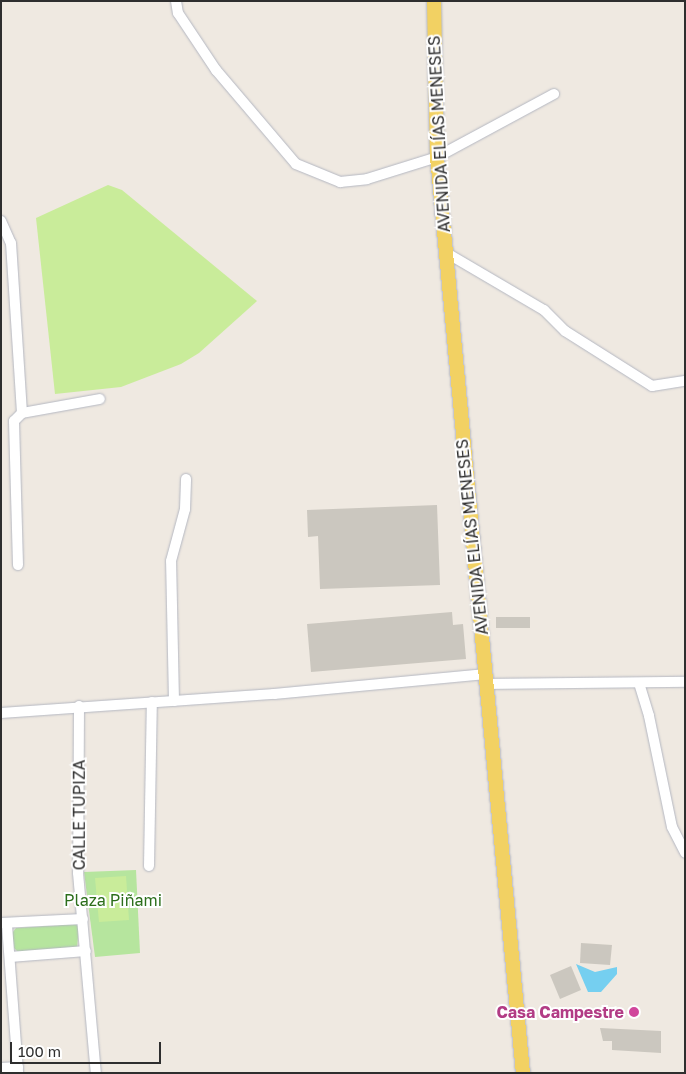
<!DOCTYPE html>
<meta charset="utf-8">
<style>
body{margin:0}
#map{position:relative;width:686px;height:1074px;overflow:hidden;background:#efe9e1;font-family:"Golos Text",sans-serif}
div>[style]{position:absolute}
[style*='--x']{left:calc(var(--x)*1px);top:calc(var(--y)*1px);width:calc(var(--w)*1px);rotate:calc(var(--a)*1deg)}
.green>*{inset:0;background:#b6e59e}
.pitch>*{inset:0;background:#c9ec9a}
.water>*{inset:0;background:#75cff0}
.building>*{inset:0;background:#cbc7bf}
.roads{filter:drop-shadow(0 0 1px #b4b7c1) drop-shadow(0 0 1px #b4b7c1)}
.minor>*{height:10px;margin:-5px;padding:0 5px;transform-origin:5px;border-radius:5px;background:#fff}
.major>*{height:14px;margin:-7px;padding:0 7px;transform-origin:7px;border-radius:7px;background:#f2d163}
.dots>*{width:14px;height:14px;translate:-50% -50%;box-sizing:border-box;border:2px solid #fff;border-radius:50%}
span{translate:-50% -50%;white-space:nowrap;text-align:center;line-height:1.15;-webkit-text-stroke:4px #fff;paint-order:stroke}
.street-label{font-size:16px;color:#2e2e2e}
.park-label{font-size:16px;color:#2c6e1b}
.hotel-label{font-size:16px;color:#b23c85;font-weight:700}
.right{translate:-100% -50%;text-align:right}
.frame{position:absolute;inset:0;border:2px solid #2e2e2e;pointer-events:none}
.scale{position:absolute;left:10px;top:1042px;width:151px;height:22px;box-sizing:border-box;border:2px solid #2e2e2e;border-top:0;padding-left:6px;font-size:15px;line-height:18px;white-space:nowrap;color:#2e2e2e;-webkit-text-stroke:4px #fff;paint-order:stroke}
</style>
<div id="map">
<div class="green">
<i style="clip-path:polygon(136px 870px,140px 953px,95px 957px,84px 872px)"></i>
<i style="clip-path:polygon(75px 924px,79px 927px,77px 948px,19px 953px,14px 948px,12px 933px,16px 928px)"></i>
</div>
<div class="pitch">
<i style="clip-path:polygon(108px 185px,122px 190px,257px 301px,199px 353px,181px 364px,121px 387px,55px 394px,36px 218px)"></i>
<i style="clip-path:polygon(126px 876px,129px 920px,99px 922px,95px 878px)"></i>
</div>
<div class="water">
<i style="clip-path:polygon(576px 964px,595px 972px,617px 967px,617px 974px,601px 992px,588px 992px)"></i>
</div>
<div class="building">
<i style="clip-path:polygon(437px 505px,440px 585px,320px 589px,318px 536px,308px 537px,307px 510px)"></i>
<i style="clip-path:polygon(452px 612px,453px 625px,463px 624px,466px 659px,311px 672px,307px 624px)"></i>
<i style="clip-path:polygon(496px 617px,530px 617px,530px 628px,496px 628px)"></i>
<i style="clip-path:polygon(581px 943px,612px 945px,610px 965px,580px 963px)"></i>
<i style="clip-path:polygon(571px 966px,581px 990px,560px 999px,550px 975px)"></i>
<i style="clip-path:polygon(600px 1028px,661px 1031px,661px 1053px,612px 1050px,612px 1041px,603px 1041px)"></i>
</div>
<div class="roads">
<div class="minor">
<i style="--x:176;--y:1;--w:12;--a:81"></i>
<i style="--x:178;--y:13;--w:69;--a:56.3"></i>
<i style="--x:216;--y:70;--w:123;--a:49.6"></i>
<i style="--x:296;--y:164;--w:48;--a:22.2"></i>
<i style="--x:340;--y:182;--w:27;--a:-6"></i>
<i style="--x:367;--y:179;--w:73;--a:-17.4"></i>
<i style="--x:437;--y:157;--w:133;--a:-28.3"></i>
<i style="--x:1;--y:221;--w:24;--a:66"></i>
<i style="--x:11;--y:243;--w:170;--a:86.3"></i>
<i style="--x:445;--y:252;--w:115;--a:30.4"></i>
<i style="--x:544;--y:310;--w:30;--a:45"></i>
<i style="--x:565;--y:331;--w:103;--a:32.3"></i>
<i style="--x:652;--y:386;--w:33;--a:-9"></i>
<i style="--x:18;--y:565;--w:144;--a:-91.6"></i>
<i style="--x:14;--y:421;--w:11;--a:-45"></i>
<i style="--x:22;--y:413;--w:79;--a:-10.2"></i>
<i style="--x:639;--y:683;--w:34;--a:73"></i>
<i style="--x:649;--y:716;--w:113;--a:78.3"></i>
<i style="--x:672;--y:827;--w:29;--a:63"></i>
<i style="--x:487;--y:684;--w:198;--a:-0.6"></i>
<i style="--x:174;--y:701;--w:140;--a:-91.2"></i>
<i style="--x:171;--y:561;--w:54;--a:-74.9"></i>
<i style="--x:185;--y:509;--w:30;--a:-88"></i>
<i style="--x:79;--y:706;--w:167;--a:90.3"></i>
<i style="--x:78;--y:873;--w:201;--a:84.9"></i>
<i style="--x:1;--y:713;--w:274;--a:-4"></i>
<i style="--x:274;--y:694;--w:213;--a:-5.4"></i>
<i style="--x:149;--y:866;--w:164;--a:-89"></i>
<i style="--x:1;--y:923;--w:82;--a:-2.8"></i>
<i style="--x:7;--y:925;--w:148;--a:85.7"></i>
<i style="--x:10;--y:957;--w:76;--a:-4.5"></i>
<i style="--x:1;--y:1068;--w:17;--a:-3"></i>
</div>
<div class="major">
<i style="--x:434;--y:1;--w:156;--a:88.9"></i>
<i style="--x:437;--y:157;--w:920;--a:84.64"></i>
</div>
</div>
<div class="dots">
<i style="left:634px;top:1012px;background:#d1479c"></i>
</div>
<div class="street-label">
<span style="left:439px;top:134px;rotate:-93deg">AVENIDA ELÍAS MENESES</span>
<span style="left:472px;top:537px;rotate:-96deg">AVENIDA ELÍAS MENESES</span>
<span style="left:79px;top:815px;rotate:-90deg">CALLE TUPIZA</span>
</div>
<div class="park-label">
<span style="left:113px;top:900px">Plaza Piñami</span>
</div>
<div class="hotel-label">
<span class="right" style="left:624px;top:1012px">Casa Campestre</span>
</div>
<div class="frame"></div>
<div class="scale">100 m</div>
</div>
